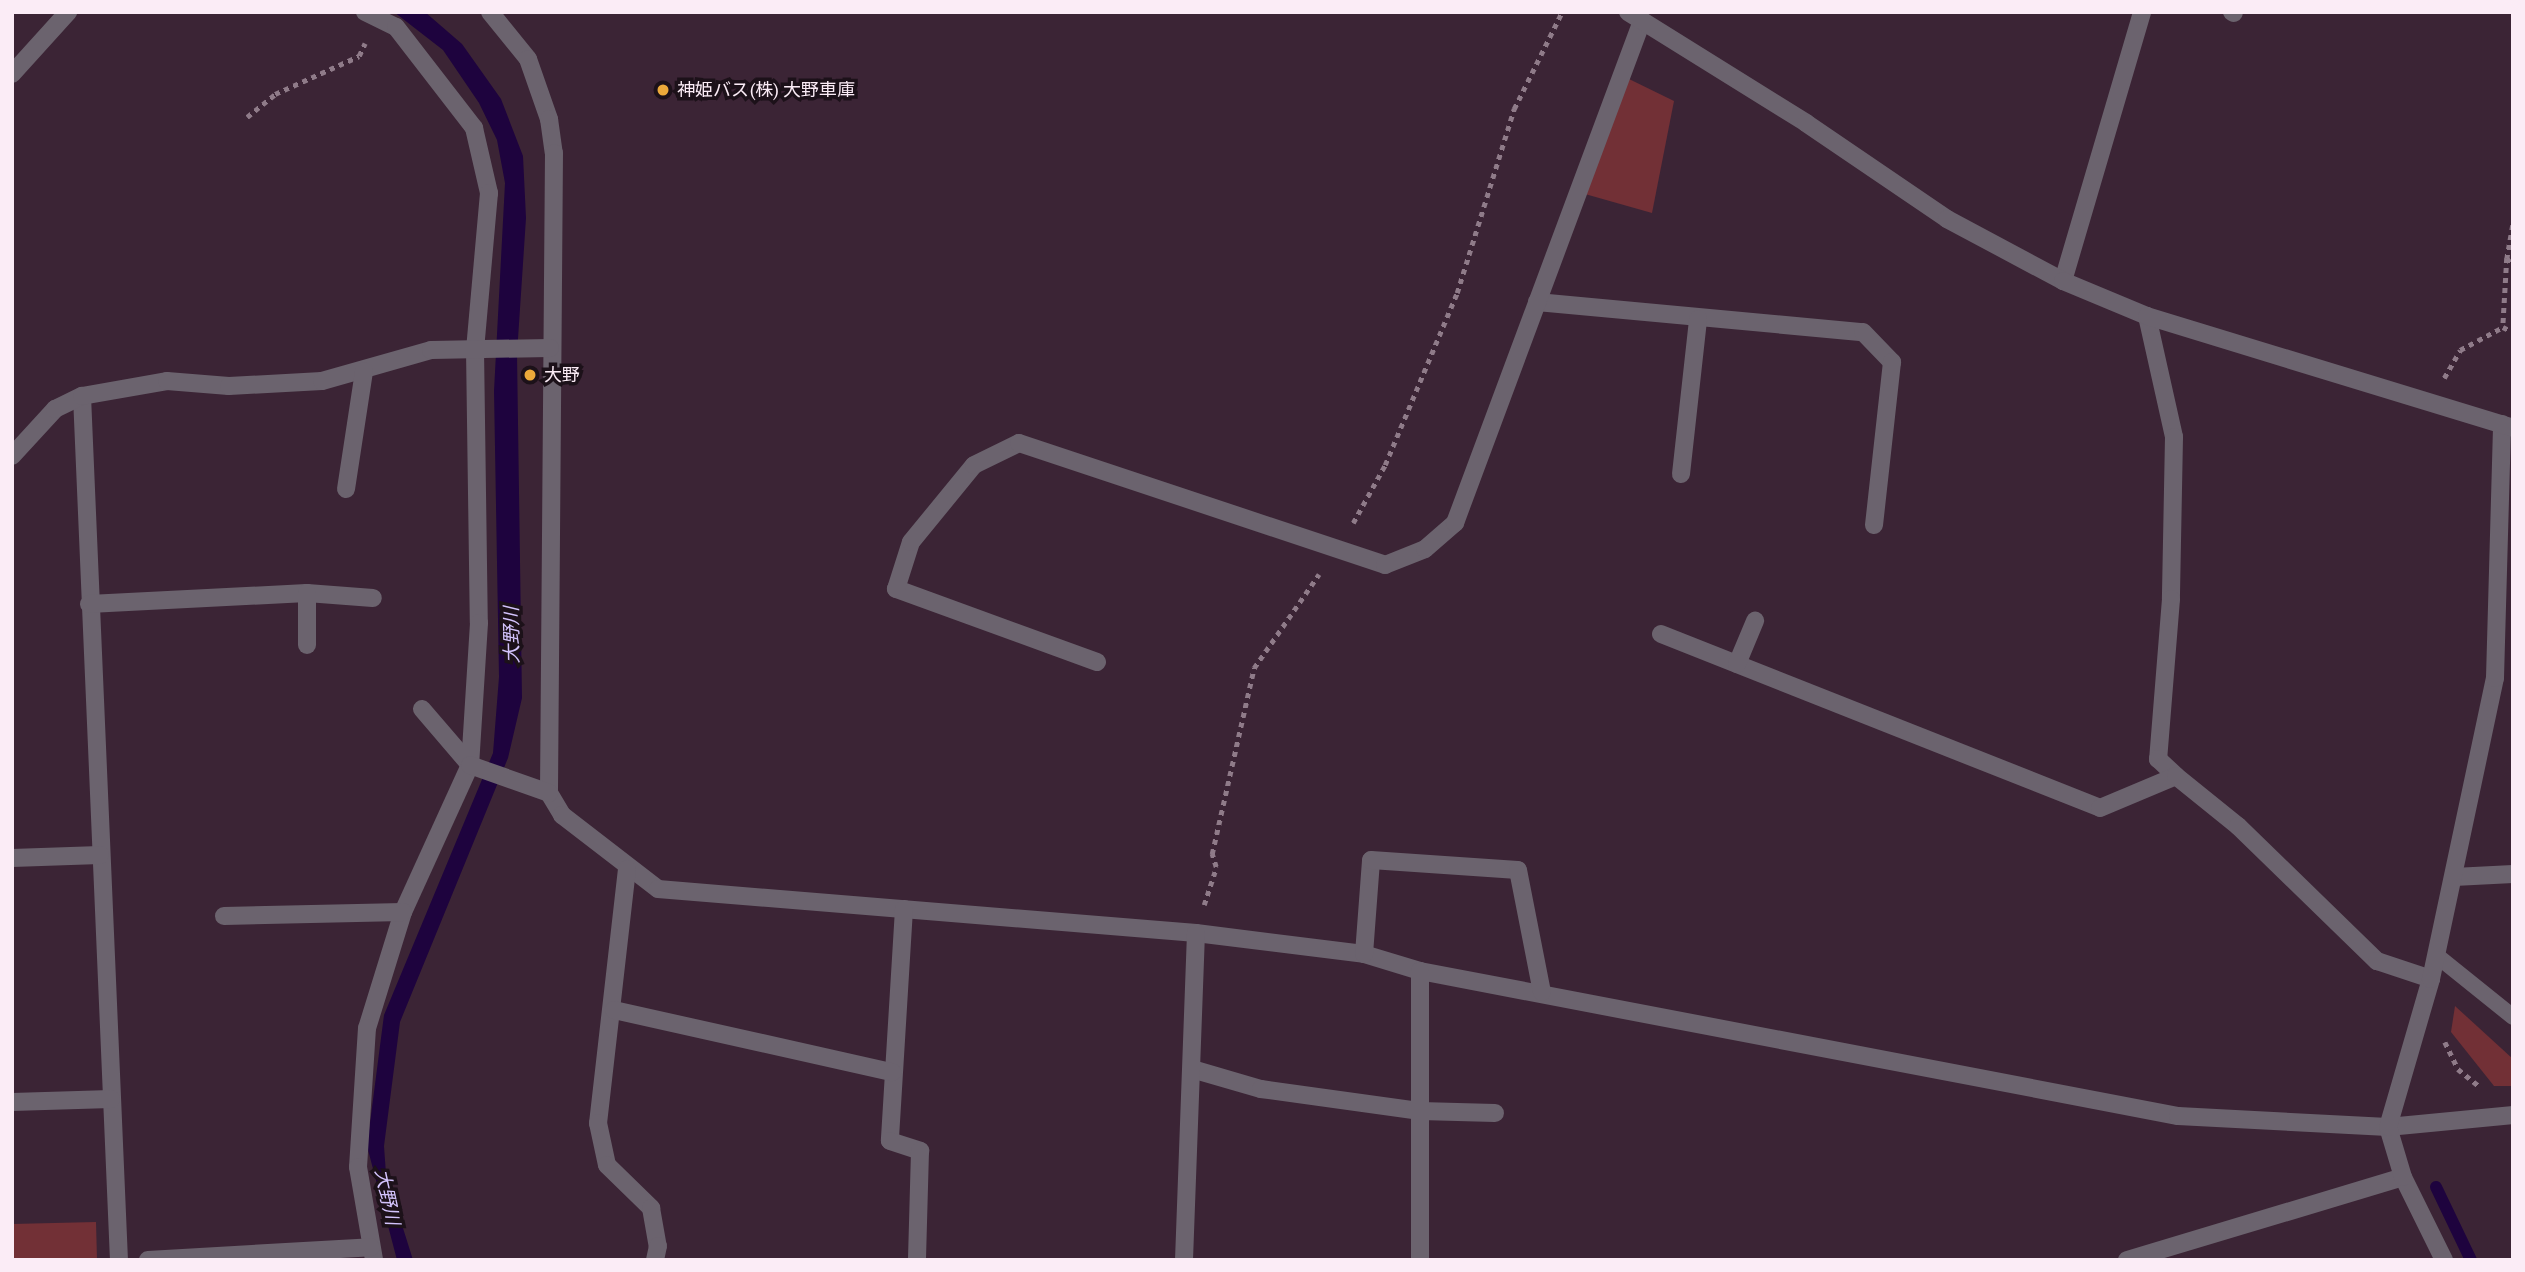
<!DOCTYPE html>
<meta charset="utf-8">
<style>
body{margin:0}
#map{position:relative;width:2525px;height:1272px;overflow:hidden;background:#3b2435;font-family:"Crimson Pro","Noto Sans JP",serif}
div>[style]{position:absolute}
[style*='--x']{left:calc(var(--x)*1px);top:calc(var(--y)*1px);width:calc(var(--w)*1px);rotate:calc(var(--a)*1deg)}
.green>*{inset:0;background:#723036}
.water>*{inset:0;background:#1e033e}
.stream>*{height:12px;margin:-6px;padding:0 6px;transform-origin:6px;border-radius:6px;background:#1e033e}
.path>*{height:4.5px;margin-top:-2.25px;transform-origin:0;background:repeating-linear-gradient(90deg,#8f7b89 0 5px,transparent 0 10px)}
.service>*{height:16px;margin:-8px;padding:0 8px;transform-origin:8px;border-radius:8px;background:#6b636e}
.minor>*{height:18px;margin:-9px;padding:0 9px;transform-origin:9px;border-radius:9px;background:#6b636e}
.tertiary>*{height:18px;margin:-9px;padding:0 9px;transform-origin:9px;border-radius:9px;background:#6b636e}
.dots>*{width:19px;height:19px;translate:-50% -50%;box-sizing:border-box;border:4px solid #1c1119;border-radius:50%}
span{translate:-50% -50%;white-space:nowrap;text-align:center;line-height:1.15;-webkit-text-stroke:7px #1c1119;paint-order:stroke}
.poi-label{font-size:18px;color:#fbecf6}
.left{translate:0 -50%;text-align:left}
.water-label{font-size:19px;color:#d3c3fc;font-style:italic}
.frame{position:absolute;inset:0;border:14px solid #fbecf6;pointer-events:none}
</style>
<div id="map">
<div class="green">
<i style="clip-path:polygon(1629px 79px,1674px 101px,1652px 213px,1585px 194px)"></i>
<i style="clip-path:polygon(2455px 1006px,2513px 1059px,2513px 1086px,2494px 1086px,2451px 1032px)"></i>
<i style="clip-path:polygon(96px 1222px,97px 1260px,12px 1260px,12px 1224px)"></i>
</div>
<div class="water">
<i style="clip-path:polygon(394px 12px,425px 12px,462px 44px,501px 99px,523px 156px,526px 218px,517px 354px,522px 698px,508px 758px,400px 1022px,384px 1146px,386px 1174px,413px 1260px,397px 1260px,367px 1146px,384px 1015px,493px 753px,499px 677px,494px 391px,505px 183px,497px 140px,479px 103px,443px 50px)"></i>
</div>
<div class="stream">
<i style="--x:2436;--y:1187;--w:81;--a:64.4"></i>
</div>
<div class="path">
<i style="--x:247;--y:117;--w:36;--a:-39"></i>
<i style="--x:275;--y:94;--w:92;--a:-24.3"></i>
<i style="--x:359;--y:56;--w:14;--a:-65"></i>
<i style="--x:2513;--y:225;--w:34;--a:100"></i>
<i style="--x:2507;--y:258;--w:10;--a:53"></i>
<i style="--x:2507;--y:258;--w:69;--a:93.3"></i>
<i style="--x:2503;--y:327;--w:11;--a:27"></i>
<i style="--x:2444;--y:378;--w:32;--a:-60"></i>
<i style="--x:2460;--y:350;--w:49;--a:-28.1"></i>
<i style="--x:1353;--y:523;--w:66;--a:-61.1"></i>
<i style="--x:1385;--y:465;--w:186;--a:-67.3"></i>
<i style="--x:1457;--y:293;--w:193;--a:-72.8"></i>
<i style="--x:1514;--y:109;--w:108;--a:-63.7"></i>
<i style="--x:1204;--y:905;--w:40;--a:-72"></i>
<i style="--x:1216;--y:867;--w:14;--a:-107"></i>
<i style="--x:1212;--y:854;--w:191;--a:-77.3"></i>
<i style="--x:1254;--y:668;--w:114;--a:-55.3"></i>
<i style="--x:2445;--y:1042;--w:30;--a:64"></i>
<i style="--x:2458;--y:1069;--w:27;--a:39"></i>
</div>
<div class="service">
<i style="--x:2436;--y:955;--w:99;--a:38.8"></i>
</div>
<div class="minor">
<i style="--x:365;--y:12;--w:34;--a:26"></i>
<i style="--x:396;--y:27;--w:128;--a:52.3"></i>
<i style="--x:474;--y:128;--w:67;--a:77"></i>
<i style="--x:489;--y:193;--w:157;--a:95.1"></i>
<i style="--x:475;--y:349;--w:274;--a:89.2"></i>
<i style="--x:479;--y:623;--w:142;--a:93.6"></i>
<i style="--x:470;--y:765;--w:162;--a:114.5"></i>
<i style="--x:403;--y:912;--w:121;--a:107.2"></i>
<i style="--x:367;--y:1028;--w:139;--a:93.7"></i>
<i style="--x:358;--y:1167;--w:94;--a:80.2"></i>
<i style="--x:490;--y:12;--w:60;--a:51"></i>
<i style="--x:528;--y:59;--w:64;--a:70.7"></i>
<i style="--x:549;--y:119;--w:34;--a:82"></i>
<i style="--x:554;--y:153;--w:640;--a:90.45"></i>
<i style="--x:549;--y:793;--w:26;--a:59"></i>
<i style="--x:562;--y:815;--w:121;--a:37.6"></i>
<i style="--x:658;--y:889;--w:540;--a:4.68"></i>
<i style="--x:1196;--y:933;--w:169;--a:7.1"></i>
<i style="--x:1364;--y:954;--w:59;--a:16.9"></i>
<i style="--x:1420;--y:971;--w:772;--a:10.83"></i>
<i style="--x:2178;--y:1116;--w:210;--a:3"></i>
<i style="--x:2388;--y:1127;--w:126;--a:-5.5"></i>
<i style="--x:2232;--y:12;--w:2;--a:27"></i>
<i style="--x:12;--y:74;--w:84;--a:-47.9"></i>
<i style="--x:2063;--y:281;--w:280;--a:-73.6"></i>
<i style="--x:1537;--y:302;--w:327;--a:5.3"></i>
<i style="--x:1863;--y:332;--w:42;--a:46"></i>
<i style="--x:1892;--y:362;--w:164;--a:96.3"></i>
<i style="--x:2147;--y:316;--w:124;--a:77.4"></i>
<i style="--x:2174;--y:437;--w:162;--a:91.1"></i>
<i style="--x:2171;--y:599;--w:161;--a:94.6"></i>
<i style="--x:2158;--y:759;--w:25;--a:43"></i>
<i style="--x:82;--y:396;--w:865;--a:87.55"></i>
<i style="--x:12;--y:456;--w:64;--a:-47.5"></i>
<i style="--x:55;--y:409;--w:30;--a:-26"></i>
<i style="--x:82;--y:396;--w:86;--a:-10"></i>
<i style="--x:167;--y:381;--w:62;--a:4.6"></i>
<i style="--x:229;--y:386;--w:93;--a:-3.1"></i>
<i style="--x:322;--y:381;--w:113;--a:-15.9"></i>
<i style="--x:431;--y:350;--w:119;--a:-1"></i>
<i style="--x:1681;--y:474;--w:156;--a:-83.7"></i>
<i style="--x:346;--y:489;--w:119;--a:-81.3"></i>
<i style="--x:89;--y:604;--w:218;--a:-2.9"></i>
<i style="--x:307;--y:593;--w:66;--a:4.3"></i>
<i style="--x:1661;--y:634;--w:472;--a:21.6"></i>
<i style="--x:2100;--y:808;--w:82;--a:-22.8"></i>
<i style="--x:2176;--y:776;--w:80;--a:38.9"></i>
<i style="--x:2238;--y:826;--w:194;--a:44.2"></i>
<i style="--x:2377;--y:961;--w:57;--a:18.4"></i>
<i style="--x:307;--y:645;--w:52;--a:-90"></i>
<i style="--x:1097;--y:662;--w:214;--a:-160"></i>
<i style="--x:896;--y:589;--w:49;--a:-72.3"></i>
<i style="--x:911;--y:542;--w:99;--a:-50.7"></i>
<i style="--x:974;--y:465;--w:50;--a:-26.1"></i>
<i style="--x:1019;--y:443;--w:386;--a:18.4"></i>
<i style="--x:1385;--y:565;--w:43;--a:-21.8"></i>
<i style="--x:1425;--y:549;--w:40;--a:-41"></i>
<i style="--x:1455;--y:523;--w:536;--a:-69.57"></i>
<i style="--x:1737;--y:664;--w:47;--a:-67.3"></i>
<i style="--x:422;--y:709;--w:74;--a:49.4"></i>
<i style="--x:470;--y:765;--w:84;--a:19.5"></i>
<i style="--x:12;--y:858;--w:88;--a:-2"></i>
<i style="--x:627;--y:869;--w:256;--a:96.5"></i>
<i style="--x:598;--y:1123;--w:43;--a:77.9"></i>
<i style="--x:607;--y:1165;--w:62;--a:44.3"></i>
<i style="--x:651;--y:1208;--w:39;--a:80"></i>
<i style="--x:658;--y:1246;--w:14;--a:102"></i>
<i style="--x:2454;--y:877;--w:59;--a:-2.9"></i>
<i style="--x:904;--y:909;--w:232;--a:93.5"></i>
<i style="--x:890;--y:1141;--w:32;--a:18"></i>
<i style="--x:920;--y:1151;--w:109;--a:91.6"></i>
<i style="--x:224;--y:916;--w:179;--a:-1.3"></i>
<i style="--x:1364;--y:954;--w:94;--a:-85.7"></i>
<i style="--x:1371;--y:860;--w:147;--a:3.9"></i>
<i style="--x:1518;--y:870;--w:124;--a:78.9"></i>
<i style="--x:614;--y:1010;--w:285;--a:12.6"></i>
<i style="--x:1192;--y:1069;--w:72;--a:16.2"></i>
<i style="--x:1261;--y:1089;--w:161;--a:7.9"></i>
<i style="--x:1420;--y:1111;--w:75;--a:1.5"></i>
<i style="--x:12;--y:1102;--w:99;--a:-1.7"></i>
<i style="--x:148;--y:1260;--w:223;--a:-3.3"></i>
<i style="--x:1184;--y:1260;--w:327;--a:-87.9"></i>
<i style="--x:1420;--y:1260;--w:289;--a:-90"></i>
<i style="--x:2127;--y:1260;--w:288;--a:-16.7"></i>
<i style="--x:2444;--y:1260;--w:93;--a:-116.3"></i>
<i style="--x:2403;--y:1177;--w:52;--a:-106.7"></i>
<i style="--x:2388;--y:1127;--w:154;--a:-73.8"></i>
<i style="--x:2431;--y:979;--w:308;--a:-78"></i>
<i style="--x:2495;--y:678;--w:254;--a:-88.4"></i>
</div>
<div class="tertiary">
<i style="--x:1628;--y:12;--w:210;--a:31.9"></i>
<i style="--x:1806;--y:123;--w:171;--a:34.2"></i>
<i style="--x:1947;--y:219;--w:132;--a:28.1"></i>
<i style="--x:2063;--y:281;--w:91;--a:22.6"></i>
<i style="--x:2147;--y:316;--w:383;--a:17"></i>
</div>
<div class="dots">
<i style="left:663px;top:90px;background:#eca93a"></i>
<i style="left:530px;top:375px;background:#eca93a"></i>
</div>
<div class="poi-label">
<span class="left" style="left:677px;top:90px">神姫バス(株) 大野車庫</span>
<span class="left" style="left:544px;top:375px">大野</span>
</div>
<div class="water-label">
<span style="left:512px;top:635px;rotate:-91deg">大野川</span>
<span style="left:387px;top:1197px;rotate:78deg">大野川</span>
</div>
<div class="frame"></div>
</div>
